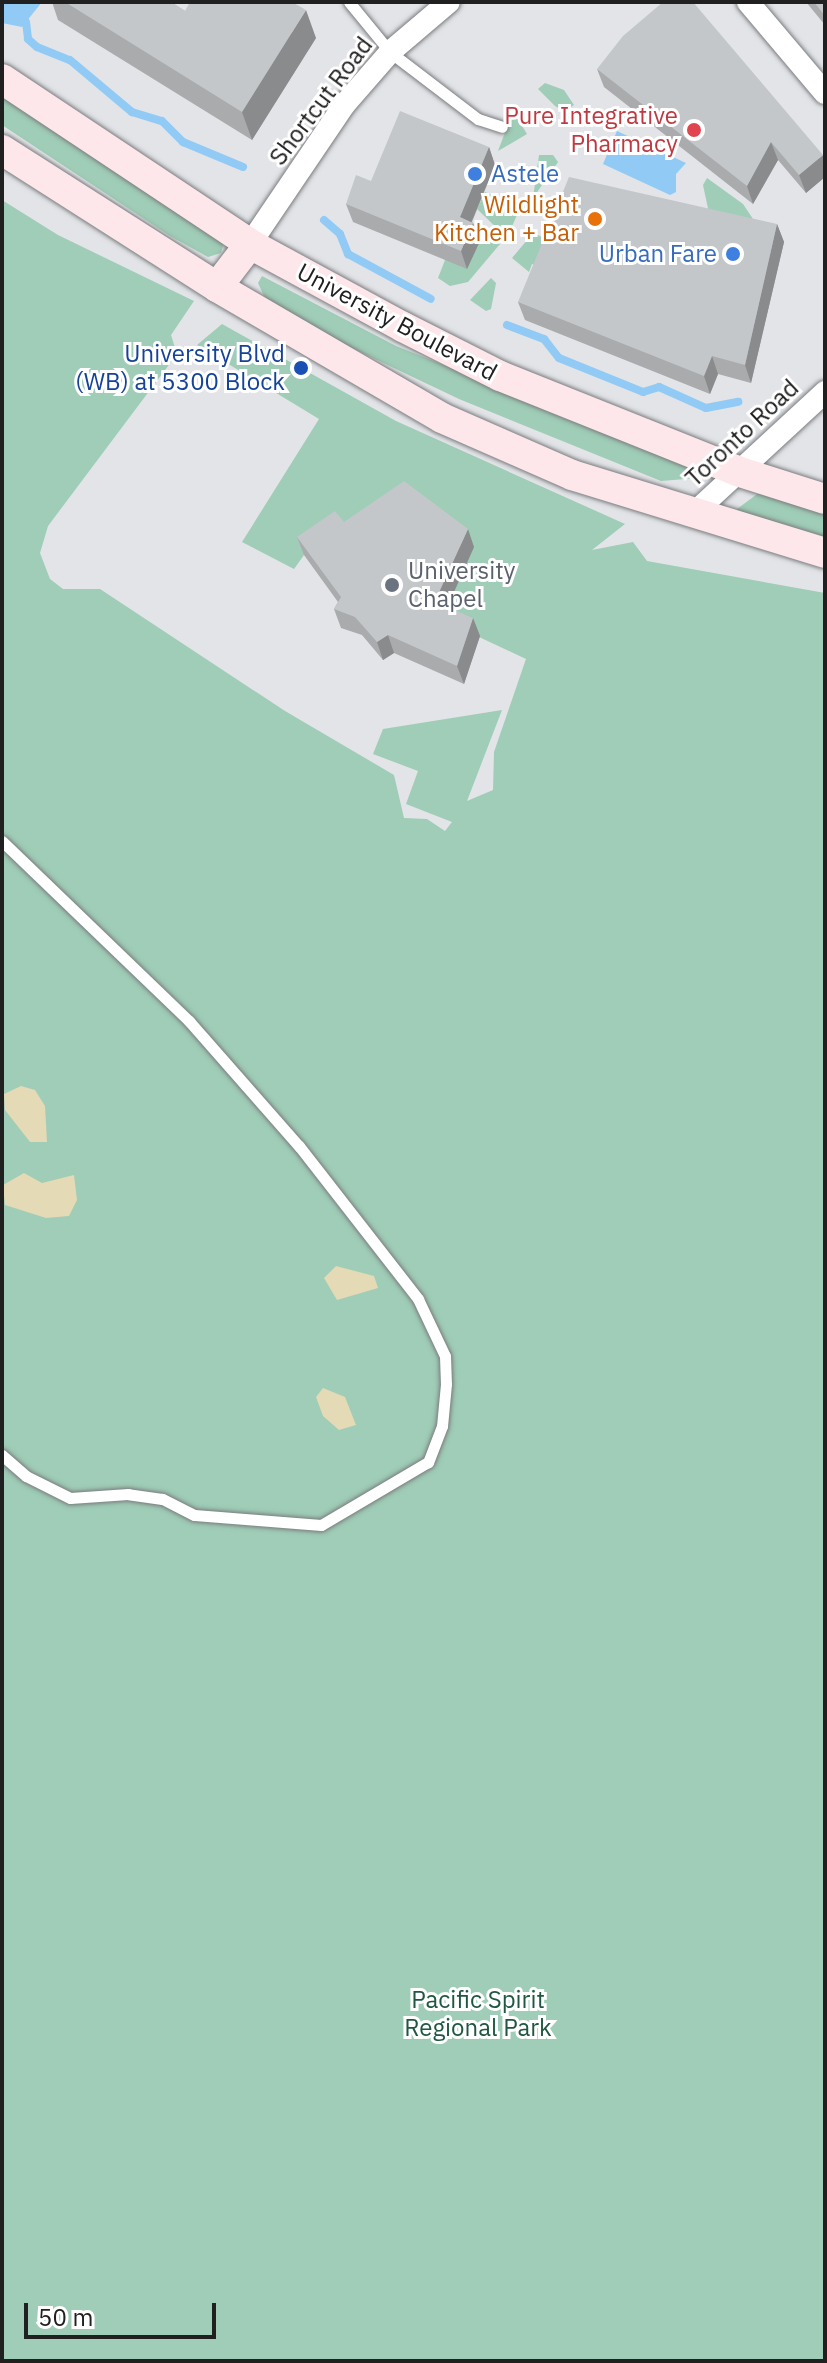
<!DOCTYPE html>
<style>
body{margin:0}
#map{position:relative;width:827px;height:2363px;overflow:hidden;background:#e2e4e7;font-family:"IBM Plex Sans",sans-serif}
div>[style]{position:absolute}
[style*='--x']{left:calc(var(--x)*1px);top:calc(var(--y)*1px);width:calc(var(--w)*1px);rotate:calc(var(--a)*1deg)}
.green>*{inset:0;background:#9fcdb7}
.sand>*{inset:0;background:#e4dab5}
.water>*{inset:0;background:#90caf5}
.stream>*{height:8px;margin:-4px;padding:0 4px;transform-origin:4px;border-radius:4px;background:#90caf5}
.roads{filter:drop-shadow(0 0 2px #7a7c7f) drop-shadow(0 0 2px #7a7c7f)}
.lane>*{height:11px;margin:-5.5px;padding:0 5.5px;transform-origin:5.5px;border-radius:5.5px;background:#fff}
.street>*{height:22px;margin:-11px;padding:0 11px;transform-origin:11px;border-radius:11px;background:#fff}
.secondary>*{height:30px;margin:-15px;padding:0 15px;transform-origin:15px;border-radius:15px;background:#fde7ea}
.wall>*{inset:0;background:#a9abad}
.shaded-wall>*{inset:0;background:#898b8d}
.building>*{inset:0;background:#c4c7c9}
.dots>*{width:22px;height:22px;translate:-50% -50%;box-sizing:border-box;border:4px solid #fff;border-radius:50%}
span{translate:-50% -50%;white-space:nowrap;text-align:center;line-height:1.15;-webkit-text-stroke:6px #fff;paint-order:stroke}
.street-label{font-size:24px;color:#202021}
.health-label{font-size:24px;color:#be3a42}
.right{translate:-100% -50%;text-align:right}
.shop-label{font-size:24px;color:#366cbe}
.left{translate:0 -50%;text-align:left}
.food-label{font-size:24px;color:#c56008}
.transit-label{font-size:24px;color:#164399}
.worship-label{font-size:24px;color:#5b616d}
.park-label{font-size:24px;color:#205741}
.frame{position:absolute;inset:0;border:4px solid #202021;pointer-events:none}
.scale{position:absolute;left:24px;top:2303px;width:192px;height:36px;box-sizing:border-box;border:4px solid #202021;border-top:0;padding-left:10px;font-size:24px;line-height:28px;white-space:nowrap;color:#202021;-webkit-text-stroke:6px #fff;paint-order:stroke}
</style>
<div id="map">
<div class="green">
<i style="clip-path:polygon(545px 83px,564px 90px,574px 105px,564px 111px,555px 106px,538px 89px)"></i>
<i style="clip-path:polygon(2px 93px,224px 242px,221px 253px,208px 257px,170px 236px,2px 125px)"></i>
<i style="clip-path:polygon(513px 111px,527px 134px,498px 151px)"></i>
<i style="clip-path:polygon(539px 155px,553px 155px,558px 162px,533px 198px)"></i>
<i style="clip-path:polygon(707px 178px,743px 204px,753px 219px,709px 213px,703px 185px)"></i>
<i style="clip-path:polygon(485px 192px,520px 208px,510px 231px,501px 232px,477px 209px)"></i>
<i style="clip-path:polygon(2px 200px,58px 235px,194px 301px,171px 335px,177px 354px,48px 526px,40px 553px,50px 579px,63px 589px,100px 589px,285px 711px,394px 775px,404px 818px,427px 819px,445px 831px,452px 822px,406px 804px,418px 771px,373px 754px,383px 729px,502px 710px,467px 801px,493px 790px,494px 752px,526px 659px,304px 555px,294px 569px,242px 542px,319px 419px,197px 345px,222px 324px,396px 421px,625px 524px,592px 550px,633px 542px,647px 561px,825px 593px,825px 2361px,2px 2361px)"></i>
<i style="clip-path:polygon(487px 229px,500px 244px,468px 282px,450px 286px,438px 278px,445px 260px)"></i>
<i style="clip-path:polygon(533px 233px,556px 243px,545px 270px,532px 264px,529px 272px,512px 258px)"></i>
<i style="clip-path:polygon(262px 276px,396px 346px,696px 466px,698px 478px,661px 481px,459px 399px,293px 320px,264px 296px,258px 283px)"></i>
<i style="clip-path:polygon(491px 278px,496px 283px,491px 309px,486px 311px,470px 300px)"></i>
<i style="clip-path:polygon(764px 489px,825px 508px,825px 545px,737px 517px,737px 509px)"></i>
</div>
<div class="sand">
<i style="clip-path:polygon(21px 1086px,35px 1090px,45px 1106px,47px 1142px,30px 1142px,5px 1110px,4px 1094px)"></i>
<i style="clip-path:polygon(24px 1173px,42px 1183px,74px 1175px,77px 1200px,69px 1216px,46px 1218px,5px 1205px,3px 1185px)"></i>
<i style="clip-path:polygon(336px 1266px,374px 1276px,378px 1288px,337px 1300px,324px 1278px)"></i>
<i style="clip-path:polygon(323px 1388px,345px 1397px,356px 1425px,339px 1430px,323px 1416px,316px 1397px)"></i>
</div>
<div class="water">
<i style="clip-path:polygon(2px 2px,42px 2px,22px 27px,2px 23px)"></i>
<i style="clip-path:polygon(617px 131px,686px 163px,676px 174px,676px 192px,670px 195px,603px 164px)"></i>
</div>
<div class="stream">
<i style="--x:26;--y:22;--w:17;--a:83"></i>
<i style="--x:28;--y:39;--w:12;--a:42"></i>
<i style="--x:37;--y:47;--w:35;--a:22"></i>
<i style="--x:70;--y:60;--w:81;--a:40"></i>
<i style="--x:132;--y:112;--w:31;--a:17"></i>
<i style="--x:162;--y:121;--w:30;--a:45"></i>
<i style="--x:183;--y:142;--w:65;--a:22.6"></i>
<i style="--x:324;--y:220;--w:21;--a:41"></i>
<i style="--x:340;--y:234;--w:22;--a:68"></i>
<i style="--x:348;--y:254;--w:94;--a:28.5"></i>
<i style="--x:507;--y:325;--w:40;--a:21"></i>
<i style="--x:544;--y:339;--w:24;--a:52"></i>
<i style="--x:559;--y:358;--w:91;--a:22"></i>
<i style="--x:643;--y:392;--w:17;--a:-17"></i>
<i style="--x:659;--y:387;--w:51;--a:24.1"></i>
<i style="--x:706;--y:408;--w:33;--a:-11"></i>
</div>
<div class="roads">
<div class="lane">
<i style="--x:349;--y:2;--w:65;--a:50.6"></i>
<i style="--x:390;--y:52;--w:111;--a:37.3"></i>
<i style="--x:478;--y:119;--w:25;--a:18"></i>
<i style="--x:2;--y:841;--w:260;--a:43.9"></i>
<i style="--x:189;--y:1021;--w:167;--a:48.7"></i>
<i style="--x:299;--y:1146;--w:194;--a:52.1"></i>
<i style="--x:418;--y:1299;--w:63;--a:64.7"></i>
<i style="--x:445;--y:1356;--w:28;--a:88"></i>
<i style="--x:446;--y:1384;--w:42;--a:95.4"></i>
<i style="--x:442;--y:1426;--w:39;--a:111"></i>
<i style="--x:428;--y:1462;--w:124;--a:149.5"></i>
<i style="--x:321;--y:1525;--w:127;--a:-175.5"></i>
<i style="--x:194;--y:1515;--w:36;--a:-153"></i>
<i style="--x:162;--y:1499;--w:34;--a:-172"></i>
<i style="--x:128;--y:1494;--w:58;--a:176.1"></i>
<i style="--x:70;--y:1498;--w:49;--a:-153.4"></i>
<i style="--x:26;--y:1476;--w:32;--a:-139"></i>
</div>
<div class="street">
<i style="--x:748;--y:2;--w:119;--a:49.8"></i>
<i style="--x:250;--y:244;--w:168;--a:-55.9"></i>
<i style="--x:344;--y:105;--w:70;--a:-49"></i>
<i style="--x:390;--y:52;--w:77;--a:-40.3"></i>
<i style="--x:695;--y:512;--w:177;--a:-42.7"></i>
</div>
<div class="secondary">
<i style="--x:2;--y:79;--w:298;--a:33.6"></i>
<i style="--x:250;--y:244;--w:174;--a:28.5"></i>
<i style="--x:403;--y:327;--w:109;--a:26.8"></i>
<i style="--x:500;--y:376;--w:255;--a:21.8"></i>
<i style="--x:737;--y:471;--w:92;--a:17.7"></i>
<i style="--x:2;--y:150;--w:255;--a:32.5"></i>
<i style="--x:217;--y:287;--w:260;--a:30.2"></i>
<i style="--x:442;--y:418;--w:142;--a:23.7"></i>
<i style="--x:572;--y:475;--w:265;--a:17.1"></i>
<i style="--x:217;--y:287;--w:54;--a:-52.5"></i>
</div>
</div>
<div class="wall">
<i style="clip-path:polygon(52px 2px,171px 2px,185px 11px,316px 38px,252px 140px,58px 20px)"></i>
<i style="clip-path:polygon(806px 2px,825px 2px,825px 25px)"></i>
<i style="clip-path:polygon(597px 69px,825px 161px,825px 177px,806px 193px,778px 160px,753px 204px,604px 87px)"></i>
<i style="clip-path:polygon(489px 147px,495px 165px,472px 222px,473px 223px,480px 241px,467px 269px,353px 222px,346px 204px,371px 181px)"></i>
<i style="clip-path:polygon(777px 224px,784px 242px,751px 383px,718px 374px,710px 394px,525px 320px,518px 302px)"></i>
<i style="clip-path:polygon(297px 537px,474px 547px,447px 607px,473px 618px,480px 636px,464px 684px,394px 653px,383px 660px,362px 635px,341px 628px,334px 609px,338px 602px,304px 555px)"></i>
</div>
<div class="shaded-wall">
<i style="clip-path:polygon(306px 10px,316px 38px,252px 140px,242px 112px)"></i>
<i style="clip-path:polygon(771px 142px,778px 160px,753px 204px,747px 186px)"></i>
<i style="clip-path:polygon(489px 147px,495px 165px,466px 235px,460px 217px)"></i>
<i style="clip-path:polygon(823px 155px,825px 161px,825px 177px,806px 193px,799px 175px)"></i>
<i style="clip-path:polygon(473px 223px,480px 241px,467px 269px,461px 251px)"></i>
<i style="clip-path:polygon(777px 224px,784px 242px,751px 383px,745px 365px)"></i>
<i style="clip-path:polygon(712px 356px,718px 374px,710px 394px,704px 376px)"></i>
<i style="clip-path:polygon(468px 529px,474px 547px,442px 619px,435px 601px)"></i>
<i style="clip-path:polygon(473px 618px,480px 636px,464px 684px,457px 666px)"></i>
<i style="clip-path:polygon(388px 635px,394px 653px,383px 660px,377px 642px)"></i>
</div>
<div class="building">
<i style="clip-path:polygon(65px 2px,171px 2px,185px 11px,190px 2px,292px 2px,306px 10px,242px 112px)"></i>
<i style="clip-path:polygon(663px 2px,693px 2px,823px 155px,799px 175px,771px 142px,747px 186px,597px 69px,623px 36px)"></i>
<i style="clip-path:polygon(814px 2px,825px 2px,825px 16px)"></i>
<i style="clip-path:polygon(400px 111px,489px 147px,460px 217px,473px 223px,461px 251px,346px 204px,356px 175px,371px 181px)"></i>
<i style="clip-path:polygon(569px 177px,777px 224px,745px 365px,712px 356px,704px 376px,518px 302px)"></i>
<i style="clip-path:polygon(404px 481px,468px 529px,435px 601px,473px 618px,457px 666px,388px 635px,377px 642px,355px 617px,334px 609px,341px 597px,297px 537px,335px 511px,344px 522px)"></i>
</div>
<div class="dots">
<i style="left:694px;top:130px;background:#e0444e"></i>
<i style="left:475px;top:174px;background:#3f7fe0"></i>
<i style="left:595px;top:219px;background:#e8710a"></i>
<i style="left:733px;top:254px;background:#3f7fe0"></i>
<i style="left:301px;top:368px;background:#1a4fb4"></i>
<i style="left:392px;top:585px;background:#6b7280"></i>
</div>
<div class="street-label">
<span style="left:321px;top:101px;rotate:-53deg">Shortcut Road</span>
<span style="left:397px;top:322px;rotate:28deg">University Boulevard</span>
<span style="left:742px;top:433px;rotate:-43deg">Toronto Road</span>
</div>
<div class="health-label">
<span class="right" style="left:678px;top:130px">Pure Integrative<br>Pharmacy</span>
</div>
<div class="shop-label">
<span class="left" style="left:491px;top:174px">Astele</span>
<span class="right" style="left:717px;top:254px">Urban Fare</span>
</div>
<div class="food-label">
<span class="right" style="left:579px;top:219px">Wildlight<br>Kitchen + Bar</span>
</div>
<div class="transit-label">
<span class="right" style="left:285px;top:368px">University Blvd<br>(WB) at 5300 Block</span>
</div>
<div class="worship-label">
<span class="left" style="left:408px;top:585px">University<br>Chapel</span>
</div>
<div class="park-label">
<span style="left:478px;top:2014px">Pacific Spirit<br>Regional Park</span>
</div>
<div class="frame"></div>
<div class="scale">50 m</div>
</div>
